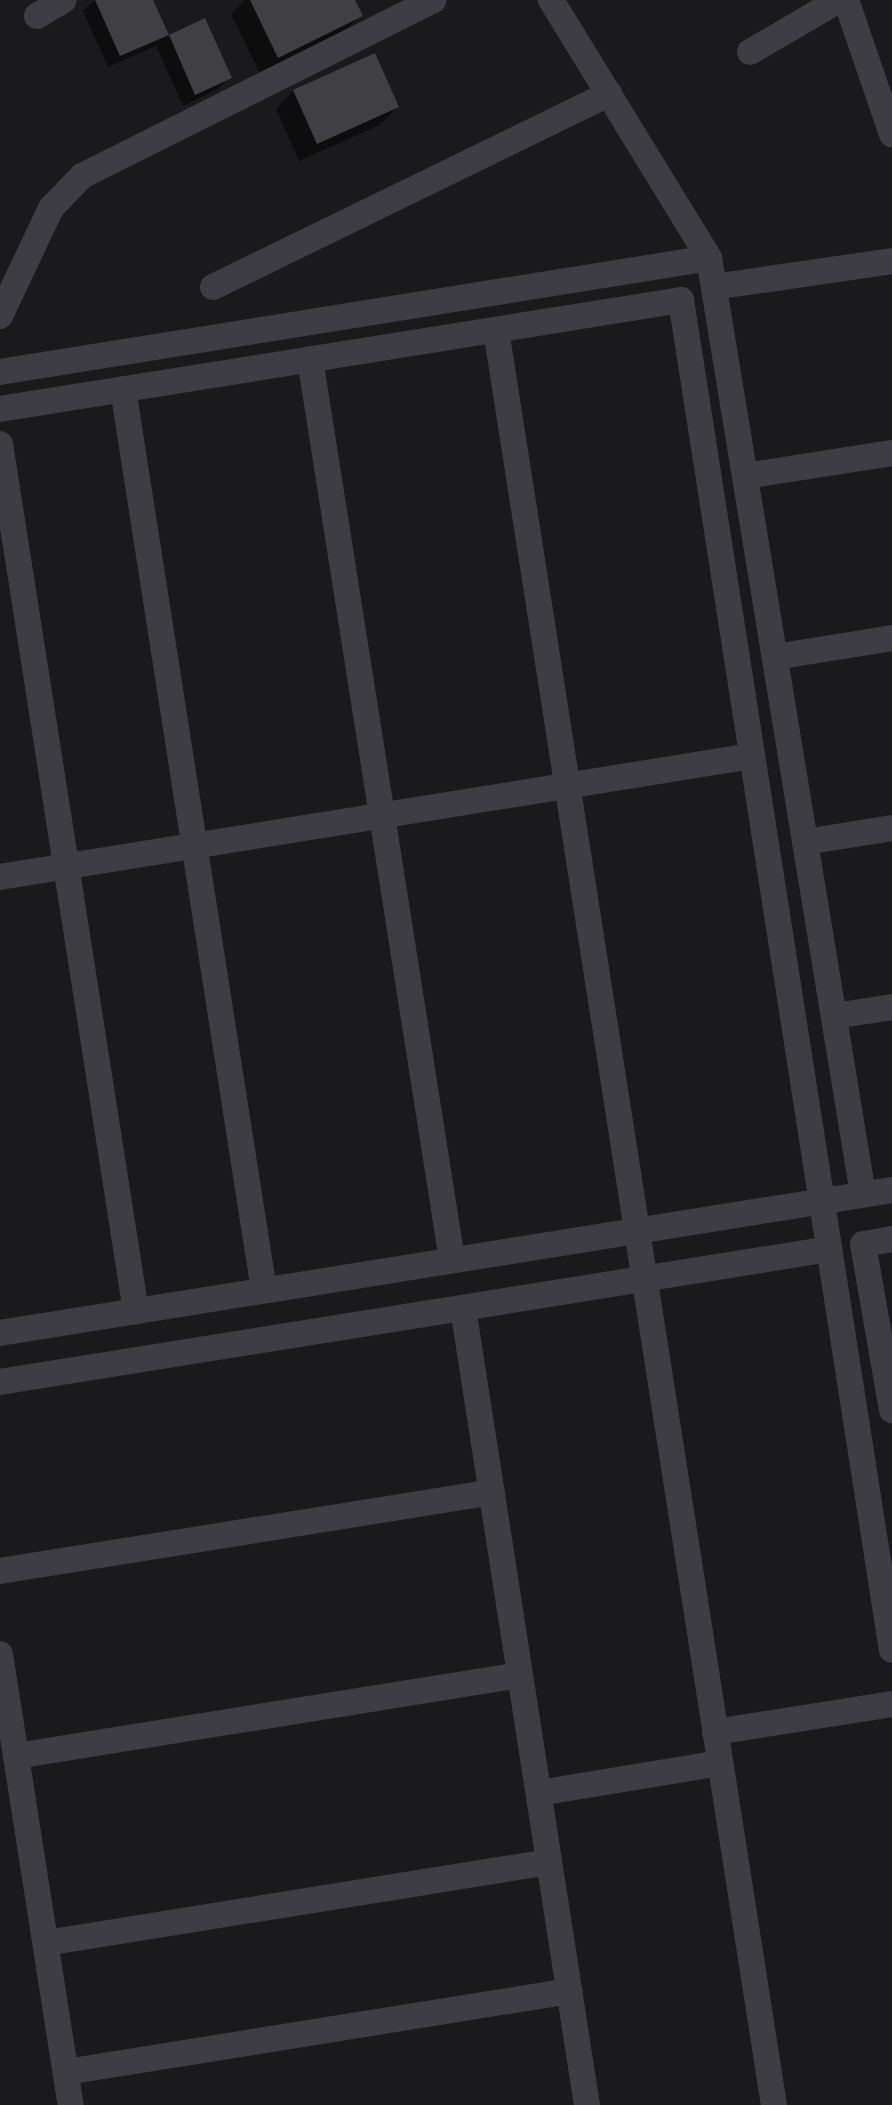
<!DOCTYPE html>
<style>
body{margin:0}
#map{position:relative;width:892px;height:2105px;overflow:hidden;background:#1a1a1c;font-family:Cabin,sans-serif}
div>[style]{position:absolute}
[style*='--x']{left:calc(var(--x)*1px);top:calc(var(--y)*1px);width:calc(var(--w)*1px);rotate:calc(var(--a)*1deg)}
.shadow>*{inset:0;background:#0007}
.building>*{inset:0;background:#403f43}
.minor>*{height:26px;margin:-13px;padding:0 13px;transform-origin:13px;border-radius:13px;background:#3d3d43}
span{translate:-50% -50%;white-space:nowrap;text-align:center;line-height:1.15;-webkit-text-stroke:6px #151517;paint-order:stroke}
</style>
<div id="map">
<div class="shadow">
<i style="clip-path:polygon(94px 0,152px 0,168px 37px,204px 20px,230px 77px,218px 89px,183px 106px,156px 46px,108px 67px,83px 11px)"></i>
<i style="clip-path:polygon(245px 0,353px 0,361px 16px,343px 33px,260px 74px,231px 14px)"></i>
<i style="clip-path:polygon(375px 55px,397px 107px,380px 125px,299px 161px,276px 109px,293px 91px)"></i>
</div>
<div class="building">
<i style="clip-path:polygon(95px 0,153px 0,169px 35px,120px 56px)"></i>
<i style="clip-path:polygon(250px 0,355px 0,363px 16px,278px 58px)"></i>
<i style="clip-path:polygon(205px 18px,232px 78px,195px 95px,169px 35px)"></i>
<i style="clip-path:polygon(375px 53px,399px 107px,317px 144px,293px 90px)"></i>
</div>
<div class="minor">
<i style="--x:551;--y:0;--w:303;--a:58.5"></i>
<i style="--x:709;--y:258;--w:949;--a:80.66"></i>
<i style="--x:846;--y:0;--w:142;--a:71.1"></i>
<i style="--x:37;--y:16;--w:31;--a:-31"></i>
<i style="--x:750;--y:52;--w:103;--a:-30.3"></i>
<i style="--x:213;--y:287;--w:441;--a:-26"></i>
<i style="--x:714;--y:287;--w:180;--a:-8.3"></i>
<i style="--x:0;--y:316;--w:119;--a:-64.7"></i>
<i style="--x:51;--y:208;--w:45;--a:-45.9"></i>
<i style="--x:82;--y:176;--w:393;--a:-26.6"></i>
<i style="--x:496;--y:330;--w:1797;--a:81.1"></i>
<i style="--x:310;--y:359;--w:912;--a:81.04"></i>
<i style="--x:0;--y:372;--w:718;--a:-9.13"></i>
<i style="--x:123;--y:389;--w:912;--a:81.11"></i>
<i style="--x:0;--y:409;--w:690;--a:-9.09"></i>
<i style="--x:681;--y:300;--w:1366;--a:81.12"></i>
<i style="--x:0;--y:444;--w:878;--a:81.09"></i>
<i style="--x:745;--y:476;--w:149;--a:-8.9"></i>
<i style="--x:775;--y:657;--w:119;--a:-9.2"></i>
<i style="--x:805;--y:842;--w:88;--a:-9.1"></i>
<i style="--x:0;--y:877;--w:762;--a:-9.14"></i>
<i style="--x:834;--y:1016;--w:59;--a:-8.8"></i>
<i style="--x:892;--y:1239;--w:29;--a:170"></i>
<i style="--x:863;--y:1244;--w:169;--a:80.1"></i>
<i style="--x:463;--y:1308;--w:807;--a:81.16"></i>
<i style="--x:0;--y:1333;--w:903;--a:-9.11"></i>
<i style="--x:0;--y:1382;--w:840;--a:-9.11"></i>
<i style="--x:0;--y:1571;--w:498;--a:-9.1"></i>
<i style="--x:0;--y:1654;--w:457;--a:81.1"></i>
<i style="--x:715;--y:1732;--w:179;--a:-9"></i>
<i style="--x:16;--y:1756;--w:510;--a:-9.13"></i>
<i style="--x:539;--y:1793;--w:183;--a:-9.4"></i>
<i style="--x:46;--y:1943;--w:509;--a:-9.15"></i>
<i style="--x:66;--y:2072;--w:510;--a:-9.13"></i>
</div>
</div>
